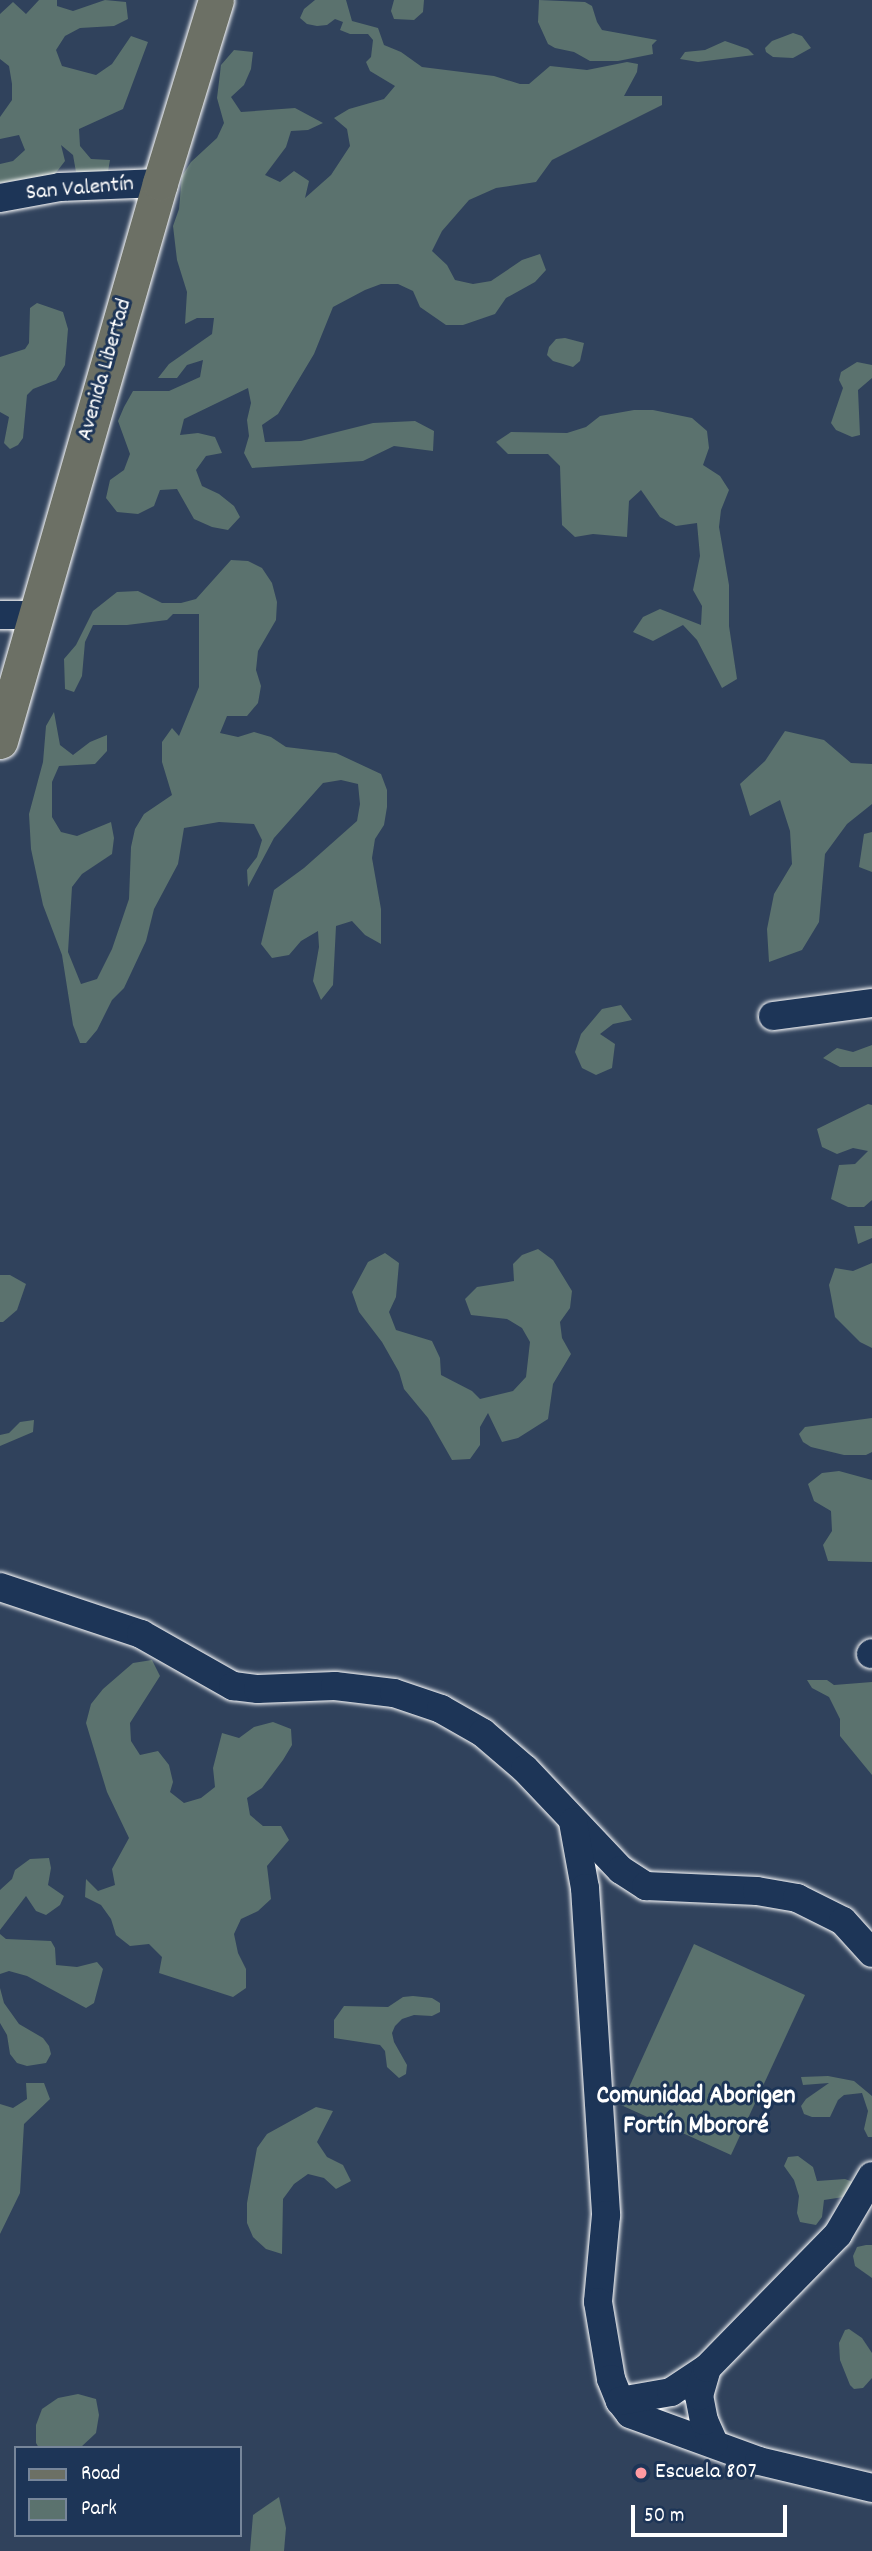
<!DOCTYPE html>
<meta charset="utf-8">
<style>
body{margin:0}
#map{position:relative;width:872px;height:2551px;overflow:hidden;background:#30425c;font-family:Dekko,sans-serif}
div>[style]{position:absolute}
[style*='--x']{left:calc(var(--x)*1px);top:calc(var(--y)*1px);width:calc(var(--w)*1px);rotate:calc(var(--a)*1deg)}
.green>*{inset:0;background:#5b726e}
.roads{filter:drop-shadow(0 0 2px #fff) drop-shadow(0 0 2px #fff)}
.minor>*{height:28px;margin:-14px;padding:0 14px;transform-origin:14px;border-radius:14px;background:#1d3557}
.major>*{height:35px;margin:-17.5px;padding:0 17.5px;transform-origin:17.5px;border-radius:17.5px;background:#6c7065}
.dots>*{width:19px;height:19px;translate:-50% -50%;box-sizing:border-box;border:4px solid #1d3557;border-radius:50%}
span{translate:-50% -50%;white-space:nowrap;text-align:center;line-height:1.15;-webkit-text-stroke:6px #1d3557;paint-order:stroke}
.street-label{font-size:23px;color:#fff}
.poi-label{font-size:23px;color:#fff}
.left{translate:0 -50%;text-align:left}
.quarter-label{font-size:26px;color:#fff;font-weight:700}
.legend{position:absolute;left:14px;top:2446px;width:228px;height:91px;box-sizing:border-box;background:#1d3557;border:2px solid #77869a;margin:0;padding:9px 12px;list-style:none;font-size:21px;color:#fff}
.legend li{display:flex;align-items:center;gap:14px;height:35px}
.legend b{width:35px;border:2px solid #77869a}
.scale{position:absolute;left:631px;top:2505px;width:156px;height:32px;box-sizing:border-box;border:4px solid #fff;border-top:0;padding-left:9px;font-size:21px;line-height:24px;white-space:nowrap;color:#fff;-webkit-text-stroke:5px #1d3557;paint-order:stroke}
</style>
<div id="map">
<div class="green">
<i style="clip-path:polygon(39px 0,57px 0,57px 6px,73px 11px,105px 0,126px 2px,128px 19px,114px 26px,80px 28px,65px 36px,56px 50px,62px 66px,96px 75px,112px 64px,131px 36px,148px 42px,123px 109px,79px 129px,80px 146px,91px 159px,110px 160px,107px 177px,76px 172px,73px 155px,61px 145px,65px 161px,55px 174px,0 183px,0 164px,13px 161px,25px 150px,19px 135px,0 139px,0 117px,12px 100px,12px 84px,9px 66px,0 59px,0 14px,13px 2px,26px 14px)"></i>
<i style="clip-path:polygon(315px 0,346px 0,352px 21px,378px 28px,384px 45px,401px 52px,422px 67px,494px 76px,520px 84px,529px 84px,550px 66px,587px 70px,627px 62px,638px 64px,637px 72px,624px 96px,662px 96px,662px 105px,552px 160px,536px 182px,496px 188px,469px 200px,442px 231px,432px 251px,447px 265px,455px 280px,473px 284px,491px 281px,522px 260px,540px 254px,546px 270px,535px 282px,506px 298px,495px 314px,463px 325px,446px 325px,420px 307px,413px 291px,398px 284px,381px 284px,365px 290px,333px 307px,314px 354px,278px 414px,262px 425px,265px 442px,301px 441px,373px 423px,415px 421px,434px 431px,433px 451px,394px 446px,363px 461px,252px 468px,244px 453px,249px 436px,247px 420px,251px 403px,248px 388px,184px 419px,180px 435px,198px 433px,215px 437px,222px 453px,206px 456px,196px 470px,202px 486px,219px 494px,234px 506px,240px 517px,228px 530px,212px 527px,194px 519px,177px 489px,160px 490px,154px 506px,138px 514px,117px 512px,106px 498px,110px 480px,124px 470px,130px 454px,118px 421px,124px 407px,133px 391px,169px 391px,200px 377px,203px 360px,187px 365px,177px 378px,158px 378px,169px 364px,212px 334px,214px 318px,197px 318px,185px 324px,187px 292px,177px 260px,173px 226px,179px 209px,182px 176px,191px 162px,217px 138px,224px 123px,217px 98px,221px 65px,234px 50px,253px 52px,251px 69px,244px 85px,231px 97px,241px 112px,295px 108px,323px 123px,308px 130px,291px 131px,286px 147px,265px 175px,280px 182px,294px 171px,309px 181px,305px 198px,331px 175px,350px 146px,347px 129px,334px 118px,349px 109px,384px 99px,395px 86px,370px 71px,366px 62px,371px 57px,373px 40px,368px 34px,350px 34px,340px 30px,343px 22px,335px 19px,327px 25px,317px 26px,307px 24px,300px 18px,304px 9px)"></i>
<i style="clip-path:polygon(394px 0,424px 0,423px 12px,414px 20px,394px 19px,391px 11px)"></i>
<i style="clip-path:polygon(539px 0,585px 2px,592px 6px,597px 22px,602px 30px,657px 40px,652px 45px,653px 54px,618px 61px,590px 61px,574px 52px,555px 48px,548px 44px,538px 22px)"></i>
<i style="clip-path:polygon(793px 33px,802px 36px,811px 48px,793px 58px,773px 57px,766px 52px,765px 48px,772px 41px)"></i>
<i style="clip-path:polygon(725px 41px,748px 49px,754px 55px,698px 62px,680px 59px,685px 52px,705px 50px)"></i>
<i style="clip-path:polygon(37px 303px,63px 312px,68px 329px,65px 365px,56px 380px,33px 389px,27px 395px,23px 438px,18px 445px,10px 449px,4px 443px,9px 417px,0 412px,0 357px,25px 349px,29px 343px,30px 308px)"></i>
<i style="clip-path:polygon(565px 338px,584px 343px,580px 361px,573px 367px,553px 361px,547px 355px,549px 347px,556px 339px)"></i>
<i style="clip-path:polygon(857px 362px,872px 365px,872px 378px,858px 390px,860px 435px,852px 437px,836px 430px,831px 423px,843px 388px,839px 380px,841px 372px)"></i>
<i style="clip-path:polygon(634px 410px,653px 410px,692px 418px,707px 431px,709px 448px,703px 465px,720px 476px,729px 490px,721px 510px,719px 527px,729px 585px,729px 626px,737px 679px,722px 688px,697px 640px,683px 625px,653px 641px,633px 632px,643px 617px,660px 609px,701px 625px,702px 606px,693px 590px,700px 556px,697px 523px,676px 526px,660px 517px,641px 490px,629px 501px,627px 537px,593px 534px,575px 537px,562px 525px,560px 466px,548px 454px,508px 454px,496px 442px,511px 432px,567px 433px,586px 427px,600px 416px)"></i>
<i style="clip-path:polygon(231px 560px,248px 561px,262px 568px,272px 583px,277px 602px,276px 620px,258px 651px,256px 670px,261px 686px,258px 703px,247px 716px,227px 716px,220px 733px,238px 737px,254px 732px,271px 737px,286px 747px,336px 753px,381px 774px,387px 790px,387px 807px,384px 825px,375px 839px,372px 858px,381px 909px,381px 944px,365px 935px,352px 921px,336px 926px,333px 985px,321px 1000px,313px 981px,319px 947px,318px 931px,301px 941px,289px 955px,272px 958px,261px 944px,274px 890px,304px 868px,357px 821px,360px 804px,358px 784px,341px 780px,323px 783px,274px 838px,248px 887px,247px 870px,257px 857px,262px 840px,254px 824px,219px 822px,184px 828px,178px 864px,154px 909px,146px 941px,124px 988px,112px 1000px,97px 1030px,86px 1043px,80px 1043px,73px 1025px,62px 955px,43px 905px,31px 849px,29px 814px,43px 762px,46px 726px,54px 712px,60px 745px,73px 755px,90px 742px,107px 735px,107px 751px,95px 764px,59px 766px,52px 782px,52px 817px,61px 832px,77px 836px,111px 822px,114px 838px,112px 854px,82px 874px,72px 887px,68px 952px,81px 984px,97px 979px,112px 949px,129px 899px,131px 847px,135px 829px,144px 814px,172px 795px,162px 762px,162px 742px,172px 728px,179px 736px,199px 687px,199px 614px,173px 614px,167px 620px,127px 625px,93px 625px,85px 642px,82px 676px,74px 692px,65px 689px,64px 659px,76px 645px,93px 611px,117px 592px,138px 591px,162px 603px,181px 603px,196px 599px)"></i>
<i style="clip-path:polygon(785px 731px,824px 740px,851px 763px,872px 764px,872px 804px,847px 824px,825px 854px,819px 922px,802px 950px,769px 962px,767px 929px,774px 894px,792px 864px,790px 831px,780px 800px,750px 816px,740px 784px,765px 761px)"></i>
<i style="clip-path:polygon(872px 832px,872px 872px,859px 867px,864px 834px)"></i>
<i style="clip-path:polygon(621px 1005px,632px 1020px,613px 1024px,600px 1034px,615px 1044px,612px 1068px,596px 1075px,582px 1068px,575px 1052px,581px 1034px,602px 1009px)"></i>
<i style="clip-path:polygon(872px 1045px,872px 1067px,840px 1067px,823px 1058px,837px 1048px,853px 1052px)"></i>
<i style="clip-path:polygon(868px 1104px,872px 1105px,872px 1200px,864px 1207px,848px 1207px,831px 1199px,839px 1165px,855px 1164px,868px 1151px,853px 1148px,837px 1154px,822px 1147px,817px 1129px)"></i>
<i style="clip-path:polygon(854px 1226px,872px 1226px,872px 1238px,858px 1244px)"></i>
<i style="clip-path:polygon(538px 1249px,553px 1260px,572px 1291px,570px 1308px,560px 1322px,562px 1338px,571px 1354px,553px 1384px,548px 1419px,518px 1438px,502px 1442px,488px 1413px,480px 1427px,480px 1445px,470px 1459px,452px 1460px,428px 1418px,404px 1389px,399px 1372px,382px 1342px,359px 1312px,352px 1292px,368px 1262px,385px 1253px,399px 1263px,396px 1297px,389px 1312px,396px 1330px,432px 1341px,440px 1358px,441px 1375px,472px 1391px,480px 1399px,513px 1391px,526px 1377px,530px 1342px,522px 1328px,507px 1319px,471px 1315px,465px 1299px,477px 1287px,514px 1281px,513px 1264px,522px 1255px)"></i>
<i style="clip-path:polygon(872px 1263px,872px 1348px,860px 1342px,835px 1317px,829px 1285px,835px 1268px,853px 1271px)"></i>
<i style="clip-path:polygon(0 1275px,10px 1275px,26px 1284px,17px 1310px,3px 1322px,0 1322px)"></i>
<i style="clip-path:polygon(872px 1418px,872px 1452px,866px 1455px,844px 1455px,811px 1447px,803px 1442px,799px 1434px,805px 1427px)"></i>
<i style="clip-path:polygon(34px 1420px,33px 1432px,0 1446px,0 1435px,9px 1433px,20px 1422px)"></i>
<i style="clip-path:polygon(839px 1471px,872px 1480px,872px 1562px,828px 1561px,823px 1545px,832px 1531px,831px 1511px,814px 1501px,808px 1484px,822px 1473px)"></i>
<i style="clip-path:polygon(152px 1660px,160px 1676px,130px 1723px,131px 1741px,140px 1755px,158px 1751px,169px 1765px,173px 1782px,170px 1792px,184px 1803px,201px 1798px,215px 1787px,213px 1768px,222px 1733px,239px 1738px,254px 1727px,273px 1722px,291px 1729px,292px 1745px,283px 1760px,262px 1788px,247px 1798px,250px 1815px,263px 1826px,281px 1826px,289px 1840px,267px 1866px,271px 1899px,258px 1911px,241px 1919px,234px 1934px,238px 1953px,246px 1969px,246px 1988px,233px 1997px,159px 1973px,162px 1957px,149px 1944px,130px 1946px,116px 1935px,111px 1919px,101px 1905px,85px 1897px,86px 1879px,98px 1891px,115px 1885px,112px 1869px,129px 1838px,107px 1792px,86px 1723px,91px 1704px,103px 1689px,133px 1663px)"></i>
<i style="clip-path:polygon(807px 1680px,827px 1680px,834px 1685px,872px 1682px,872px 1775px,840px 1736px,840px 1719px,829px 1697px,812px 1688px)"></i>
<i style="clip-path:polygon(49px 1858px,51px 1868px,48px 1885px,64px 1896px,60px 1905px,46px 1915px,36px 1911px,26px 1896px,0 1930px,0 1890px,12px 1879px,15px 1870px,30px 1859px)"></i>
<i style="clip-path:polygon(0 1934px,6px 1939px,51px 1941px,55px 1948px,56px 1965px,77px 1967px,97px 1962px,103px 1969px,94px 2003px,86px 2008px,27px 1976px,9px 1971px,0 1974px)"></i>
<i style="clip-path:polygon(694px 1944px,805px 1995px,731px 2155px,621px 2105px)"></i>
<i style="clip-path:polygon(0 1988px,4px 2003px,19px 2024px,43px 2038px,49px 2046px,51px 2054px,46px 2063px,27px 2066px,17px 2063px,10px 2054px,7px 2035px,0 2023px)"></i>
<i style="clip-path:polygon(413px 1996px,432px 1998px,440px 2003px,440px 2012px,432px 2016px,414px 2015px,402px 2019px,395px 2026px,392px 2033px,394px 2042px,407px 2065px,406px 2074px,399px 2078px,387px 2067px,385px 2051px,380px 2045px,334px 2038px,334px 2020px,344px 2006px,388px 2007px,403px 1997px)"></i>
<i style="clip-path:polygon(828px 2076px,854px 2081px,872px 2096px,872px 2137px,868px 2137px,864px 2129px,868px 2111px,862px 2093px,844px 2095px,838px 2100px,830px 2117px,812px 2117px,804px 2114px,801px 2106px,806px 2099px,829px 2083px,803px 2085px,801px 2077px)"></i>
<i style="clip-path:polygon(26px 2083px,44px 2083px,50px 2099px,24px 2124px,20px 2193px,0 2234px,0 2104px,13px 2108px,27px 2099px)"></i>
<i style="clip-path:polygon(316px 2107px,333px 2111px,317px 2142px,327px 2157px,343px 2165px,351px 2181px,336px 2189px,324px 2178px,308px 2174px,294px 2184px,283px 2199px,282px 2254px,266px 2249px,253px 2237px,247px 2223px,247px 2203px,257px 2148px,267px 2134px)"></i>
<i style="clip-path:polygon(798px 2156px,813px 2167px,817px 2181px,845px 2179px,853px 2182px,850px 2196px,824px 2200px,822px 2217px,816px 2225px,800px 2222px,797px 2213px,799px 2196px,794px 2180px,784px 2166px,788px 2157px)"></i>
<i style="clip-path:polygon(866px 2245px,872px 2245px,872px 2278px,855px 2266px,853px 2256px,857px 2247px)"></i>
<i style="clip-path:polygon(849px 2329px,862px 2338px,872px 2353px,872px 2378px,863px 2388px,854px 2389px,850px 2385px,840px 2360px,839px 2343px,845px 2330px)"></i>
<i style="clip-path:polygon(78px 2394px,96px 2399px,99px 2415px,96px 2433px,80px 2448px,39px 2448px,36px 2443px,36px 2425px,42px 2409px,58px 2398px)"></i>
<i style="clip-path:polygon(279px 2497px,286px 2528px,284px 2551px,250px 2551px,253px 2515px)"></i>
</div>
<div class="roads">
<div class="minor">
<i style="--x:0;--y:198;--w:61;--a:-10.4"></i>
<i style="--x:60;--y:187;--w:100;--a:-2.3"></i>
<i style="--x:0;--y:615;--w:35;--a:0"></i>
<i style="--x:773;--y:1016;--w:100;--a:-7.5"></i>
<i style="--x:0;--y:1587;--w:149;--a:18.4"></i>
<i style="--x:141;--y:1634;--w:106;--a:29.5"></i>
<i style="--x:233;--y:1686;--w:25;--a:7"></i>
<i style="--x:258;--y:1689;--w:77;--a:-2.2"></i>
<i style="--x:335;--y:1686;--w:59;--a:6.8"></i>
<i style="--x:394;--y:1693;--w:50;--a:18.8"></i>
<i style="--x:441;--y:1709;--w:48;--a:29.7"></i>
<i style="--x:483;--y:1733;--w:55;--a:40.6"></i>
<i style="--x:525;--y:1769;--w:139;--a:46.5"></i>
<i style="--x:621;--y:1870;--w:30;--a:33"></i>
<i style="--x:646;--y:1886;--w:111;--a:2.6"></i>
<i style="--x:757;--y:1891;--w:41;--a:9.9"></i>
<i style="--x:797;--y:1898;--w:51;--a:26.6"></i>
<i style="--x:843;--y:1921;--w:43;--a:47.8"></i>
<i style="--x:871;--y:1654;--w:1;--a:-45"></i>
<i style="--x:573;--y:1822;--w:67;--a:79.7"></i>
<i style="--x:585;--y:1888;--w:328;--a:86.3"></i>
<i style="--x:606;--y:2215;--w:87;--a:95.3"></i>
<i style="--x:598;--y:2302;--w:78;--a:80.4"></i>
<i style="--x:611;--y:2379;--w:24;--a:68"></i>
<i style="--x:620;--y:2401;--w:16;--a:52"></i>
<i style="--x:630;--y:2414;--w:137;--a:20"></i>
<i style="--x:759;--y:2461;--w:116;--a:13.4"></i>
<i style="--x:620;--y:2401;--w:52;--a:-10"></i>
<i style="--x:671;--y:2392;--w:43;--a:-33.7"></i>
<i style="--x:714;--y:2443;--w:24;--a:-114"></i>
<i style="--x:704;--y:2421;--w:25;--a:-101"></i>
<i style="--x:699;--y:2396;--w:29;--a:-74"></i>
<i style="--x:707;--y:2368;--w:187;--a:-45.6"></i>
<i style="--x:838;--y:2234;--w:67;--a:-59.6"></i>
</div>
<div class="major">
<i style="--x:0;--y:741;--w:580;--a:-74"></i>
<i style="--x:160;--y:183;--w:191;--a:-73"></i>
</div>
</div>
<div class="dots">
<i style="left:641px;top:2473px;background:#ff9aa2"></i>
</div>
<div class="street-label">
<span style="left:80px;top:190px;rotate:-5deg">San Valentín</span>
<span style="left:106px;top:370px;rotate:-74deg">Avenida Libertad</span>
</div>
<div class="poi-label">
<span class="left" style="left:655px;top:2473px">Escuela 807</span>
</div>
<div class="quarter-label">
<span style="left:696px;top:2112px">Comunidad Aborigen<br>Fortín Mbororé</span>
</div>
<ul class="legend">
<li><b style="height:9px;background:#6c7065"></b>Road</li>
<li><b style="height:19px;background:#5b726e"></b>Park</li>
</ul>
<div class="scale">50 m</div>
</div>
